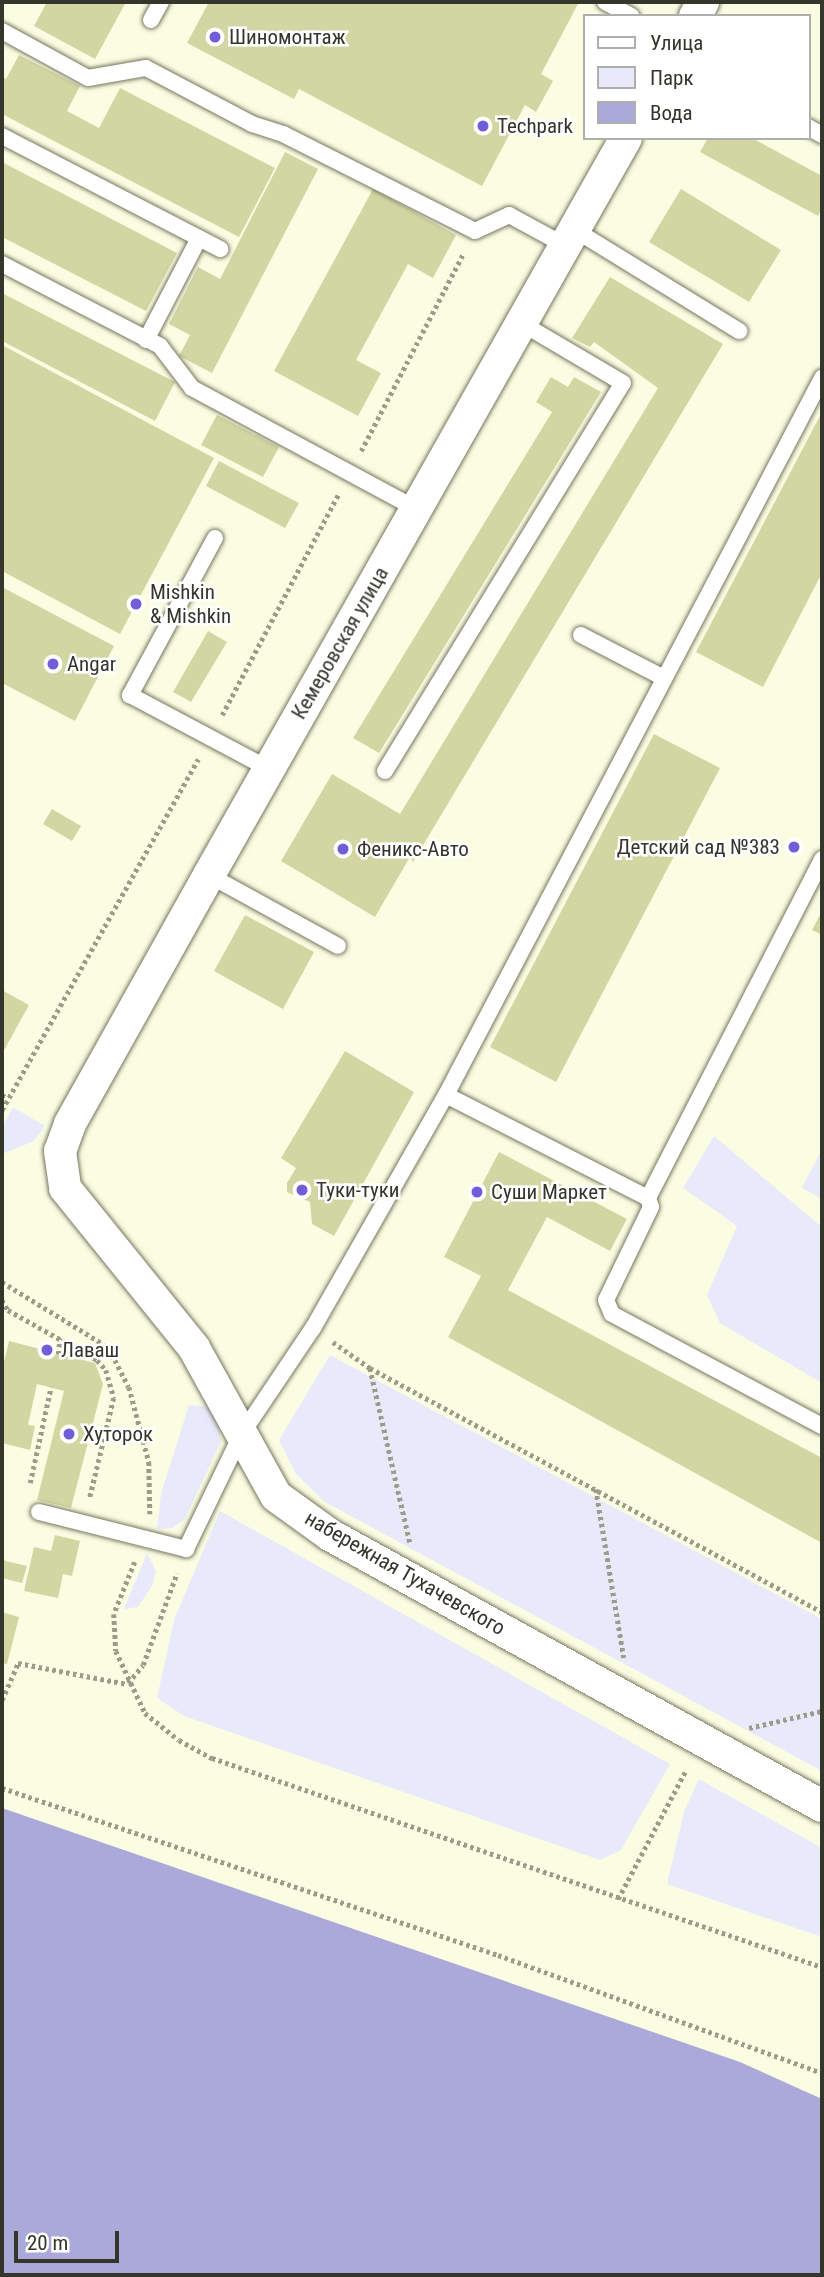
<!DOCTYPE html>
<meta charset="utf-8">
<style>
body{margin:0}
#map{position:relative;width:824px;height:2277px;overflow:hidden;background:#fbfde2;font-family:"Roboto Condensed",sans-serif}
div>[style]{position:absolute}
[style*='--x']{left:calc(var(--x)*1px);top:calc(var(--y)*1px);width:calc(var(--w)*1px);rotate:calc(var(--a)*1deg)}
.green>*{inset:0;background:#e9e9fc}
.water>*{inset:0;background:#aaa9d9}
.building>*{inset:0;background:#d2d6a2}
.path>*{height:4.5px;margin-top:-2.25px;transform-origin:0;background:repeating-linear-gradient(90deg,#9b9d8a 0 3.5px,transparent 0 7px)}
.roads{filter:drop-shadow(0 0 2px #75765f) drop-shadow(0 0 2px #75765f)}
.lane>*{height:16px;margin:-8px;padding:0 8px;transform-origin:8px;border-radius:8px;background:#fff}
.street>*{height:32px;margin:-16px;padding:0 16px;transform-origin:16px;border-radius:16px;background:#fff}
.dots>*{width:19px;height:19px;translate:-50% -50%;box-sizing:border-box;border:4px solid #fff;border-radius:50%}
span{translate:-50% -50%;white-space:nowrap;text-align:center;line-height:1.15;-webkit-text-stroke:5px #fff;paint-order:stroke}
.poi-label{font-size:21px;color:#34352b}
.left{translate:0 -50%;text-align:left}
.right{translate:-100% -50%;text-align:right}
.street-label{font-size:21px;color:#34352b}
.frame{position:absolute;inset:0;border:4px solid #34352b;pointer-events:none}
.legend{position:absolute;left:583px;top:14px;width:228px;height:126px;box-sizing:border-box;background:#fff;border:2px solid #aeaeaa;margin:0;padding:9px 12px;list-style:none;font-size:21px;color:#34352b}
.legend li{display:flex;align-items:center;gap:14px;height:35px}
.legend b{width:35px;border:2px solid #aeaeaa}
.scale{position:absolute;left:14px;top:2231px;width:105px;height:32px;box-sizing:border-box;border:4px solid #34352b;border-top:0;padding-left:9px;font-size:21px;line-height:24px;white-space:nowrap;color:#34352b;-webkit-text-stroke:5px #fff;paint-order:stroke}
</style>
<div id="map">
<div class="green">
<i style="clip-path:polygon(13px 1107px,45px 1126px,34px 1141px,2px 1154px,2px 1127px)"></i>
<i style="clip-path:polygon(714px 1136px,822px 1227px,822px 1383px,720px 1323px,707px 1295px,737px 1226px,683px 1188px)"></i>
<i style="clip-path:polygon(822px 1149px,822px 1199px,802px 1188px)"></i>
<i style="clip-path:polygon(330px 1355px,822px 1619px,822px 1771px,325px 1502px,296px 1474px,279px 1440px)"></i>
<i style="clip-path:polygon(189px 1405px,214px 1407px,221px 1441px,185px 1519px,172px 1528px,157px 1529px,161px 1494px)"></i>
<i style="clip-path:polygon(220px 1511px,670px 1764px,621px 1850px,600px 1860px,184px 1716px,157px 1698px,174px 1620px)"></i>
<i style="clip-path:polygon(147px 1553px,156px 1571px,152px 1586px,138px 1607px,124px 1609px)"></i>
<i style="clip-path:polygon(699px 1779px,822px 1848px,822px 1937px,667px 1884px,684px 1812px)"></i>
</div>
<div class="water">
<i style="clip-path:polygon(2px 1808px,740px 2062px,822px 2099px,822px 2275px,2px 2275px)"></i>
</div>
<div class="building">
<i style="clip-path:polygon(47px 2px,126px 2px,95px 59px,34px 26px)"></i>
<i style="clip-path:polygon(209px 2px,579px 2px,541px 74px,553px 81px,536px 112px,525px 105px,482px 186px,299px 89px,294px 99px,187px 43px)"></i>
<i style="clip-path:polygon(19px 55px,80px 86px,67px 111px,99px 128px,120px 88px,275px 168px,239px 237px,2px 114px,2px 77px,6px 79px)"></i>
<i style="clip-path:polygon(708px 138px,752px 138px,822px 176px,822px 208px,818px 216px,700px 152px)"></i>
<i style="clip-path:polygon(285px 152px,318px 169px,212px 373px,179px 356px,190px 335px,169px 324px,198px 267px,220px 279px)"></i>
<i style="clip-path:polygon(2px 162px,177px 253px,146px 311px,2px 237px)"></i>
<i style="clip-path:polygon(373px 189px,456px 235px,433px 278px,408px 264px,356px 360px,381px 373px,358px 416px,274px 371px)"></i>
<i style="clip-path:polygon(681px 189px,781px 250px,749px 302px,649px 242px)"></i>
<i style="clip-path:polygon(610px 277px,723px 344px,413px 862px,410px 857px,375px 917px,281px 861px,332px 774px,400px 814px,658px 388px,594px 342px,590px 347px,572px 338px)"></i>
<i style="clip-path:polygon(2px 293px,175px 382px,155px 421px,2px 341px)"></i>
<i style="clip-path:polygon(2px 345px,214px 458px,120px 634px,2px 571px)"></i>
<i style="clip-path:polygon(551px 377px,568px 387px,574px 377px,601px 392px,379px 753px,353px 738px,552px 412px,536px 402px)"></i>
<i style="clip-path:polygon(822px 412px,822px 573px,763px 687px,696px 652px)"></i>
<i style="clip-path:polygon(217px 415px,279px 447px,263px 477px,201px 445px)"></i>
<i style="clip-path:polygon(219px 461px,299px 503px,285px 528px,206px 486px)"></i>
<i style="clip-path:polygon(2px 587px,114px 646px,75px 721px,2px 683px)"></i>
<i style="clip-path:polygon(208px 631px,227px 642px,191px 702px,173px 692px)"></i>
<i style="clip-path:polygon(654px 734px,720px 768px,556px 1082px,490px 1047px)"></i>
<i style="clip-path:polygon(52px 809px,81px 826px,72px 841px,43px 824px)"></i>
<i style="clip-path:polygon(822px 911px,822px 935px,812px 930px)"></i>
<i style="clip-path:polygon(245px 915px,314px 952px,283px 1009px,214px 971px)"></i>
<i style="clip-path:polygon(2px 990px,29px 1005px,2px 1054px)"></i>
<i style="clip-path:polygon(345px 1051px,414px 1092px,334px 1236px,312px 1224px,310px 1202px,287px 1192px,287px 1183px,296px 1168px,281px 1158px)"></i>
<i style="clip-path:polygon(499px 1152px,627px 1219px,610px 1251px,547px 1217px,508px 1290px,822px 1458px,822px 1543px,448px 1337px,481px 1276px,444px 1257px)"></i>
<i style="clip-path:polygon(9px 1341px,95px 1363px,98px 1371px,103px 1384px,71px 1508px,37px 1500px,64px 1391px,37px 1384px,28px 1425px,35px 1426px,30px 1450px,2px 1443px,2px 1370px)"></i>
<i style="clip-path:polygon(55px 1535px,80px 1541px,72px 1576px,63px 1574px,58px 1598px,24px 1591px,34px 1547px,51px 1551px)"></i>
<i style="clip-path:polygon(2px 1560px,27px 1566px,22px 1583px,2px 1578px)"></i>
<i style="clip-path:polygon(2px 1612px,19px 1617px,7px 1664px,2px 1663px)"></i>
</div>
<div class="path">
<i style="--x:361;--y:451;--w:222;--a:-62.6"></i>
<i style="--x:222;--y:715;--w:251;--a:-62.2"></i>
<i style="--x:2;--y:1095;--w:7;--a:27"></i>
<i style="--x:2;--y:1110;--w:402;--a:-60.8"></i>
<i style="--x:2;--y:1282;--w:119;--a:31.5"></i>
<i style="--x:103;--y:1344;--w:20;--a:53"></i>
<i style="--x:115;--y:1360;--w:30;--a:63"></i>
<i style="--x:129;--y:1387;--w:78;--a:75.1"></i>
<i style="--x:149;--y:1462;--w:52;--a:88.9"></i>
<i style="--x:2;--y:1300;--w:12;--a:59"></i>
<i style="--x:8;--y:1310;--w:102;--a:29.3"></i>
<i style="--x:97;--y:1360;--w:13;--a:48"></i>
<i style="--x:106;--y:1370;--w:29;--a:74"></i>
<i style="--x:114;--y:1398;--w:102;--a:103.6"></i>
<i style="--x:333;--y:1342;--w:45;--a:35.1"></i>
<i style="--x:370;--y:1368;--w:514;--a:28.36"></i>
<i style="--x:58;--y:1354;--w:16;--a:-83"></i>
<i style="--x:370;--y:1368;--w:179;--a:77.1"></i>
<i style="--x:30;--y:1483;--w:98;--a:-77.7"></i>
<i style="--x:596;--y:1489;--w:171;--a:80.6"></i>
<i style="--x:135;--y:1562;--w:56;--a:112"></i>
<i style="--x:114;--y:1614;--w:37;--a:87"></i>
<i style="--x:116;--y:1651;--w:68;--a:64.9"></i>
<i style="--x:145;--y:1713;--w:43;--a:38.5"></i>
<i style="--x:179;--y:1740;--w:38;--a:29"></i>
<i style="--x:212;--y:1758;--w:645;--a:18.91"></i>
<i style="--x:128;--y:1683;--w:23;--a:-50"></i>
<i style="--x:143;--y:1665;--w:98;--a:-69.7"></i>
<i style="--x:2;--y:1700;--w:40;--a:-66.6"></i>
<i style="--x:18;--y:1663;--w:111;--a:10.9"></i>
<i style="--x:749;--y:1728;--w:75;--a:-13.1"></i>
<i style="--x:2;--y:1788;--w:523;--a:18.61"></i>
<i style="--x:498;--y:1955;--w:345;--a:20"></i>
<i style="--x:618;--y:1899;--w:146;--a:-62.2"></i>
</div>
<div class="roads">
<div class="lane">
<i style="--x:605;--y:2;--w:30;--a:28"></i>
<i style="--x:151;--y:20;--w:21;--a:-61"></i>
<i style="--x:2;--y:31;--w:98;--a:28.7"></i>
<i style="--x:88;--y:78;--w:59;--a:-9.8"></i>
<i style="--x:146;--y:68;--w:120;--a:27.8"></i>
<i style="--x:252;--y:124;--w:33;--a:18"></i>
<i style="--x:283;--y:134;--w:215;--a:26.8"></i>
<i style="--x:475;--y:231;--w:38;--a:-25"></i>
<i style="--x:509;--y:215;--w:65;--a:28.5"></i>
<i style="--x:808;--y:127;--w:16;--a:30"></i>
<i style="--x:2;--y:136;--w:246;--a:27.4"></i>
<i style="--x:575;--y:230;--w:193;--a:31.6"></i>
<i style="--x:2;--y:264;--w:178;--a:27.4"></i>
<i style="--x:160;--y:346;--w:53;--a:52.7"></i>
<i style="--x:192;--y:388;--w:255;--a:28.3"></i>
<i style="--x:146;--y:340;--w:115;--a:-62.5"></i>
<i style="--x:215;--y:538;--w:179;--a:118.4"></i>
<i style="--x:130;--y:695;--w:157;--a:28"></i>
<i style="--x:581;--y:635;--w:91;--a:27.4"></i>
<i style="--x:385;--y:771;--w:455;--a:-58.5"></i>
<i style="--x:623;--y:383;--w:118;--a:-149.5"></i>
<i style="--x:209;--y:875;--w:147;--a:28.8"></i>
<i style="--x:446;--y:1095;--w:227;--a:27"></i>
<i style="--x:648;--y:1198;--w:9;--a:72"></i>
<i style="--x:651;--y:1207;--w:103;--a:115.8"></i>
<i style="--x:606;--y:1300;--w:15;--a:67"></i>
<i style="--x:612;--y:1314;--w:238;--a:28.1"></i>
<i style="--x:648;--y:1198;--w:381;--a:-62.8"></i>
<i style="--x:39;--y:1512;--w:152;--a:14.1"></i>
<i style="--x:186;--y:1549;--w:127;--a:-64.2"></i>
<i style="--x:241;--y:1435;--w:129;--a:-56.1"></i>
<i style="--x:313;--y:1328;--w:268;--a:-60.3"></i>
<i style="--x:446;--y:1095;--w:810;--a:-62.33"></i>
</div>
<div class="street">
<i style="--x:695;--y:16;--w:16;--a:-60"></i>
<i style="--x:626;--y:138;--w:847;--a:119.5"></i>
<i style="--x:209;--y:875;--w:285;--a:119.2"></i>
<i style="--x:70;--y:1124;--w:29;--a:110"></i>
<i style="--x:60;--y:1151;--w:37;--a:82"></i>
<i style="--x:65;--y:1188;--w:206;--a:51.1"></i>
<i style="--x:194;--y:1348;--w:169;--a:61"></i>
<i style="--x:276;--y:1496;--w:67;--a:35.8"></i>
<i style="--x:330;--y:1535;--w:562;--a:28.85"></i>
</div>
</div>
<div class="dots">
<i style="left:215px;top:37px;background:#705ed8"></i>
<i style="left:483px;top:126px;background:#705ed8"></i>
<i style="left:136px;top:604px;background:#705ed8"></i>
<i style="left:53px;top:664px;background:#705ed8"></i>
<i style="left:794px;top:847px;background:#705ed8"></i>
<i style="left:343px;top:849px;background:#705ed8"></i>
<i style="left:302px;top:1190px;background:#705ed8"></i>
<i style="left:477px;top:1192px;background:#705ed8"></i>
<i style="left:47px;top:1350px;background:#705ed8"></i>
<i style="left:69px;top:1434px;background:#705ed8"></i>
</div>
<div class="poi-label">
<span class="left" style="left:229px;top:37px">Шиномонтаж</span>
<span class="left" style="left:497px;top:126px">Techpark</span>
<span class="left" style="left:150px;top:604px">Mishkin<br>&amp; Mishkin</span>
<span class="left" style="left:67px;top:664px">Angar</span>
<span class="right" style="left:780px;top:847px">Детский сад №383</span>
<span class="left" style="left:357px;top:849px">Феникс-Авто</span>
<span class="left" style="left:316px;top:1190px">Туки-туки</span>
<span class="left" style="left:491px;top:1192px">Суши Маркет</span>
<span class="left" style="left:61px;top:1350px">Лаваш</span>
<span class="left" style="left:83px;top:1434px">Хуторок</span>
</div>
<div class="street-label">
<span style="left:340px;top:643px;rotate:-60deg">Кемеровская улица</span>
<span style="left:405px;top:1573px;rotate:30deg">набережная Тухачевского</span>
</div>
<div class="frame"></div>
<ul class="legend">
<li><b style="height:9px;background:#fff"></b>Улица</li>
<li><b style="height:19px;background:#e9e9fc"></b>Парк</li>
<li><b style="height:19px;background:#aaa9d9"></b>Вода</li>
</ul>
<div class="scale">20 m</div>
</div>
